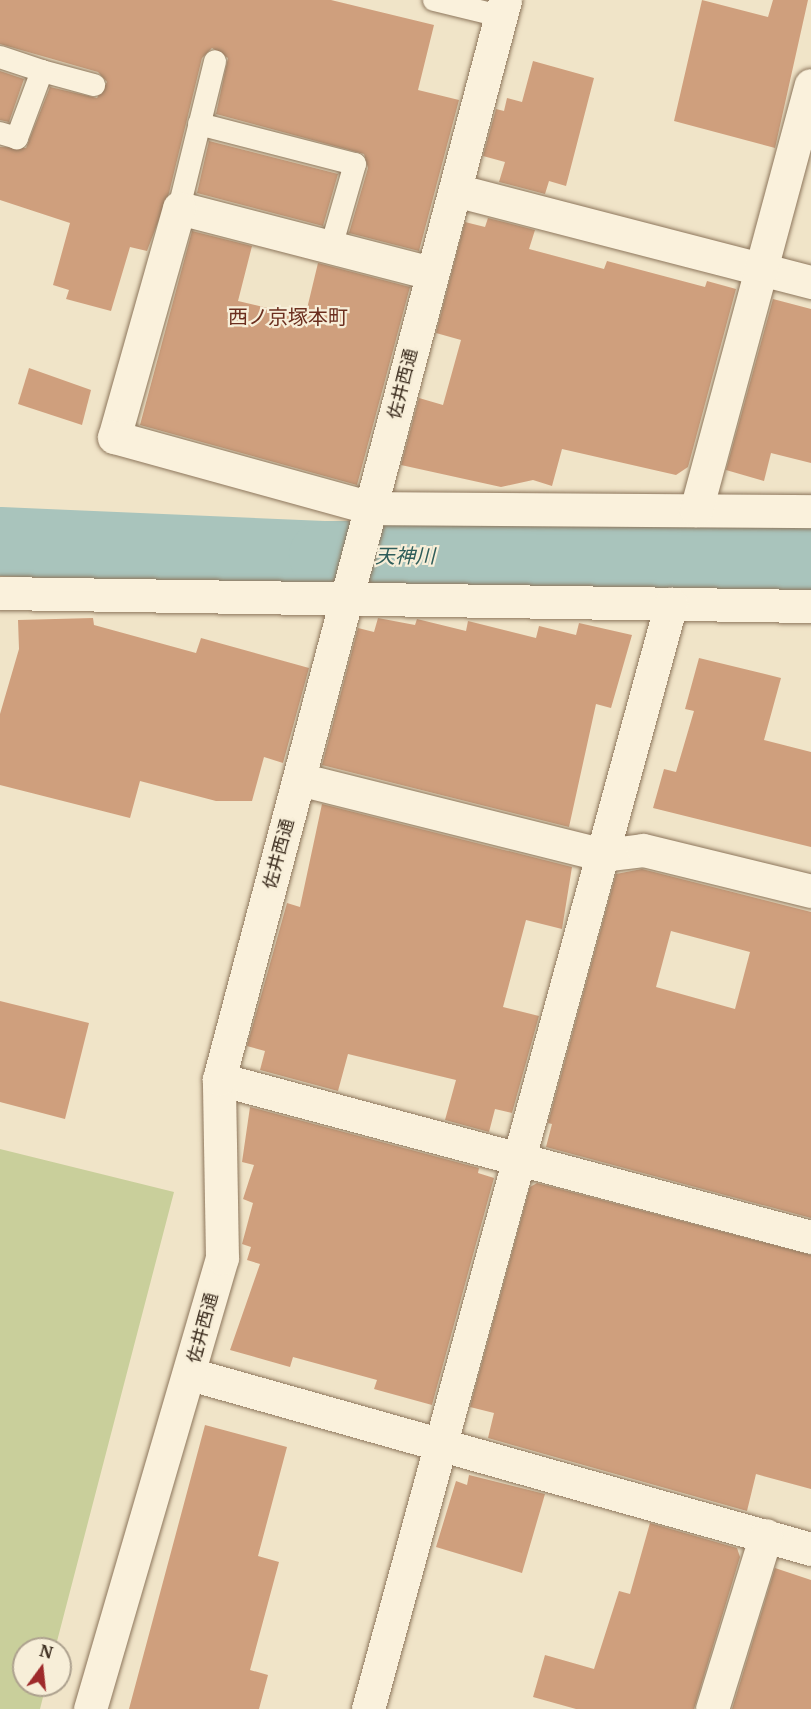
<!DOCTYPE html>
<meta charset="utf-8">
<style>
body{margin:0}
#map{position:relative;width:811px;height:1709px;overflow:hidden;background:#f0e4c8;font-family:Merriweather,"Noto Sans JP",serif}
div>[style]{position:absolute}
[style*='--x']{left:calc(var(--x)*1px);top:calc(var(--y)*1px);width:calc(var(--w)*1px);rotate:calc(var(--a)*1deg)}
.green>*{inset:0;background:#c9cf9b}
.river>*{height:69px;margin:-34.5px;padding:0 34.5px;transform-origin:34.5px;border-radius:34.5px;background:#a9c4bc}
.building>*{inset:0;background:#cf9f7d}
.roads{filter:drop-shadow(0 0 2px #8d765c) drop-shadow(0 0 2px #8d765c)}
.service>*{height:22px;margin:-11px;padding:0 11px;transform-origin:11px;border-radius:11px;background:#faf1dc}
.minor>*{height:33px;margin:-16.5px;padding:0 16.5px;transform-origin:16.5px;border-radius:16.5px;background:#faf1dc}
span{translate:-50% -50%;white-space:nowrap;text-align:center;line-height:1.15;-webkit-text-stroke:4.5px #f7eed8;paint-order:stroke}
.street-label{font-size:18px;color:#3d2e20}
.neighbourhood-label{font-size:20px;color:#6b2e1e}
.water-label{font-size:20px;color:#2f5d5a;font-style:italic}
.north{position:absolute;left:12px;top:1637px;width:60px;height:60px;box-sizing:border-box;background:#f7eed8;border:2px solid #ada18e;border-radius:50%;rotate:15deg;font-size:16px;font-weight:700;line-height:24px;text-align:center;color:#3d2e20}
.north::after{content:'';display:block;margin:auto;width:21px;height:27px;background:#9e2a2b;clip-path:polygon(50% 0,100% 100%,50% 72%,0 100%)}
</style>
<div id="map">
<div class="green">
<i style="clip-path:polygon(0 1149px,174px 1192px,55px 1649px,24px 1649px,24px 1685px,46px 1685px,40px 1709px,0 1709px)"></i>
</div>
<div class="river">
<i style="--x:0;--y:541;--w:323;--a:2.5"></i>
<i style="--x:323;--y:555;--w:488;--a:0"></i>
</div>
<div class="building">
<i style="clip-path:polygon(0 0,331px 0,434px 25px,418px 90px,459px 100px,419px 251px,349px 233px,368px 168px,364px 154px,216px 114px,228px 58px,212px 48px,202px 58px,169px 193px,147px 251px,130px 247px,111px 311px,66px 299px,69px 290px,53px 285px,70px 223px,0 200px,0 147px,26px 148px,50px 87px,97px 98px,107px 82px,98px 72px,0 44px)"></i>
<i style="clip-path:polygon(702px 0,768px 17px,773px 0,808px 0,775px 148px,674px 121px)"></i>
<i style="clip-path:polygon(533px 61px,594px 78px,566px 186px,549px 181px,545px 194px,499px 182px,505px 162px,483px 156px,496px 109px,504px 111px,507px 98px,522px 102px)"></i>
<i style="clip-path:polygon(0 71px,24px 79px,9px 122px,0 120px)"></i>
<i style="clip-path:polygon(209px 141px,338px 174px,323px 226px,197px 193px)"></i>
<i style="clip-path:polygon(488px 218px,535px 230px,529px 249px,604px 269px,607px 261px,705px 287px,707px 281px,736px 289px,688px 467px,676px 475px,562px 449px,552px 486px,533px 480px,501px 487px,401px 465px,419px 398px,443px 405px,461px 340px,436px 333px,465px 222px,485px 227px)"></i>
<i style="clip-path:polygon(192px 231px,252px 246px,238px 301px,305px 317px,318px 263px,410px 287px,357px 485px,140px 425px)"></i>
<i style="clip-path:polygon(773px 299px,811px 309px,811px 463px,771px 453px,764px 481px,726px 470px)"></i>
<i style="clip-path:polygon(29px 368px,91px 390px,82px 425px,18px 404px)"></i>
<i style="clip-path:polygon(93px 618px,94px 625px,196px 653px,201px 638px,309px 668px,283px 763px,264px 757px,252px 801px,216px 801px,140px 781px,130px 818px,0 785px,0 714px,19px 649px,18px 620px)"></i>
<i style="clip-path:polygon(378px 618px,415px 625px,417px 619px,466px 631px,468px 621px,536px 638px,539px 626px,576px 635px,579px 623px,632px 635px,611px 708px,596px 704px,569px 827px,322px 765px,358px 628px,374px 632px)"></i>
<i style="clip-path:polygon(699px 658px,781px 678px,764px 740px,811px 752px,811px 847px,653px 808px,664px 769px,676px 772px,694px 711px,685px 709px)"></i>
<i style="clip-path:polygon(322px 804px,572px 867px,562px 929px,526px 920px,503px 1007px,539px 1016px,512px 1113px,495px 1109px,489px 1132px,445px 1120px,456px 1080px,348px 1054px,338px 1091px,260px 1070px,265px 1051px,247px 1046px,287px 903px,300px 907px)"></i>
<i style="clip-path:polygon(evenodd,642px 869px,811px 912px,811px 1218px,546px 1147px,552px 1124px,548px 1123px,616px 874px,642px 869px,671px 931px,750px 952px,735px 1009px,656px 987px,671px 931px)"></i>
<i style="clip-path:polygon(0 1001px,89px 1023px,65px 1119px,0 1102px)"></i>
<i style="clip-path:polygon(250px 1107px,479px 1168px,478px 1173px,494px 1178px,432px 1405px,374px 1389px,377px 1380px,293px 1357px,290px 1367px,230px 1350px,260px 1264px,247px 1260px,251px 1247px,242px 1244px,253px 1203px,243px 1199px,254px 1165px,242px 1162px)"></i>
<i style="clip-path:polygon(537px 1183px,811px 1255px,811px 1489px,756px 1474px,747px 1511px,488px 1438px,494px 1413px,470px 1407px,530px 1187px)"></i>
<i style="clip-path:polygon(205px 1425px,287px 1447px,258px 1556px,279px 1562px,250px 1670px,268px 1675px,259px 1709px,129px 1709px)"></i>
<i style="clip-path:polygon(469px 1475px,545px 1494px,522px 1573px,436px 1547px,456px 1481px,467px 1485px)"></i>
<i style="clip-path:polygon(650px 1523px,737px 1548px,740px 1557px,694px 1709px,576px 1709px,533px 1697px,545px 1655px,594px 1669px,619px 1591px,630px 1594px)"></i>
<i style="clip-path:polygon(775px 1568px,811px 1580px,811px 1709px,732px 1709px)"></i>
</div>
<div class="roads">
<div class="service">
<i style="--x:434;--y:0;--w:68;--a:13.6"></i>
<i style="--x:0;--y:57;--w:44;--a:18.4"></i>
<i style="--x:42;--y:71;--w:72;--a:110.5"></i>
<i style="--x:17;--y:138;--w:18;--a:-164"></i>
<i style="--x:42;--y:71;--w:54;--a:15.1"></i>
<i style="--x:199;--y:124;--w:161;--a:14.4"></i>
<i style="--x:355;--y:164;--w:86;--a:106.1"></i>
<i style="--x:179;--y:208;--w:151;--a:-76.2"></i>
</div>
<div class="minor">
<i style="--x:455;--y:190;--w:368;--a:14.5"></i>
<i style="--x:431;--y:273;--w:260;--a:-165.5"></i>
<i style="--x:179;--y:208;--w:238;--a:105.8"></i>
<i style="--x:114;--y:437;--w:267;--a:15.4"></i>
<i style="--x:371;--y:508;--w:440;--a:0.4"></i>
<i style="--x:696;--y:510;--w:440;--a:-74.9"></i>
<i style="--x:0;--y:593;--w:811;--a:0.92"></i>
<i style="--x:299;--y:779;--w:313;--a:14"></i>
<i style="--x:603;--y:855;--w:40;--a:-7.1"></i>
<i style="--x:643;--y:850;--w:173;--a:13.7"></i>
<i style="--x:219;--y:1079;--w:613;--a:14.94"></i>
<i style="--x:190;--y:1374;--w:645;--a:15.74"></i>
<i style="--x:90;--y:1709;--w:470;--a:-73.7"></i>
<i style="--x:222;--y:1258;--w:179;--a:-91"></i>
<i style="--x:219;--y:1079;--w:1116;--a:-75.15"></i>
<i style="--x:368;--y:1709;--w:1146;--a:-74.67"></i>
<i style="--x:712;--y:1709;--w:182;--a:-72.8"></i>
</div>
</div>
<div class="street-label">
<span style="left:403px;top:384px;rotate:-76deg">佐井西通</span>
<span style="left:279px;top:854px;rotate:-75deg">佐井西通</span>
<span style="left:203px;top:1328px;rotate:-75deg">佐井西通</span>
</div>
<div class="neighbourhood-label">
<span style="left:288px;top:316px">西ノ京塚本町</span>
</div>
<div class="water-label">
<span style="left:405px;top:555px">天神川</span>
</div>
<div class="north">N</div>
</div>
